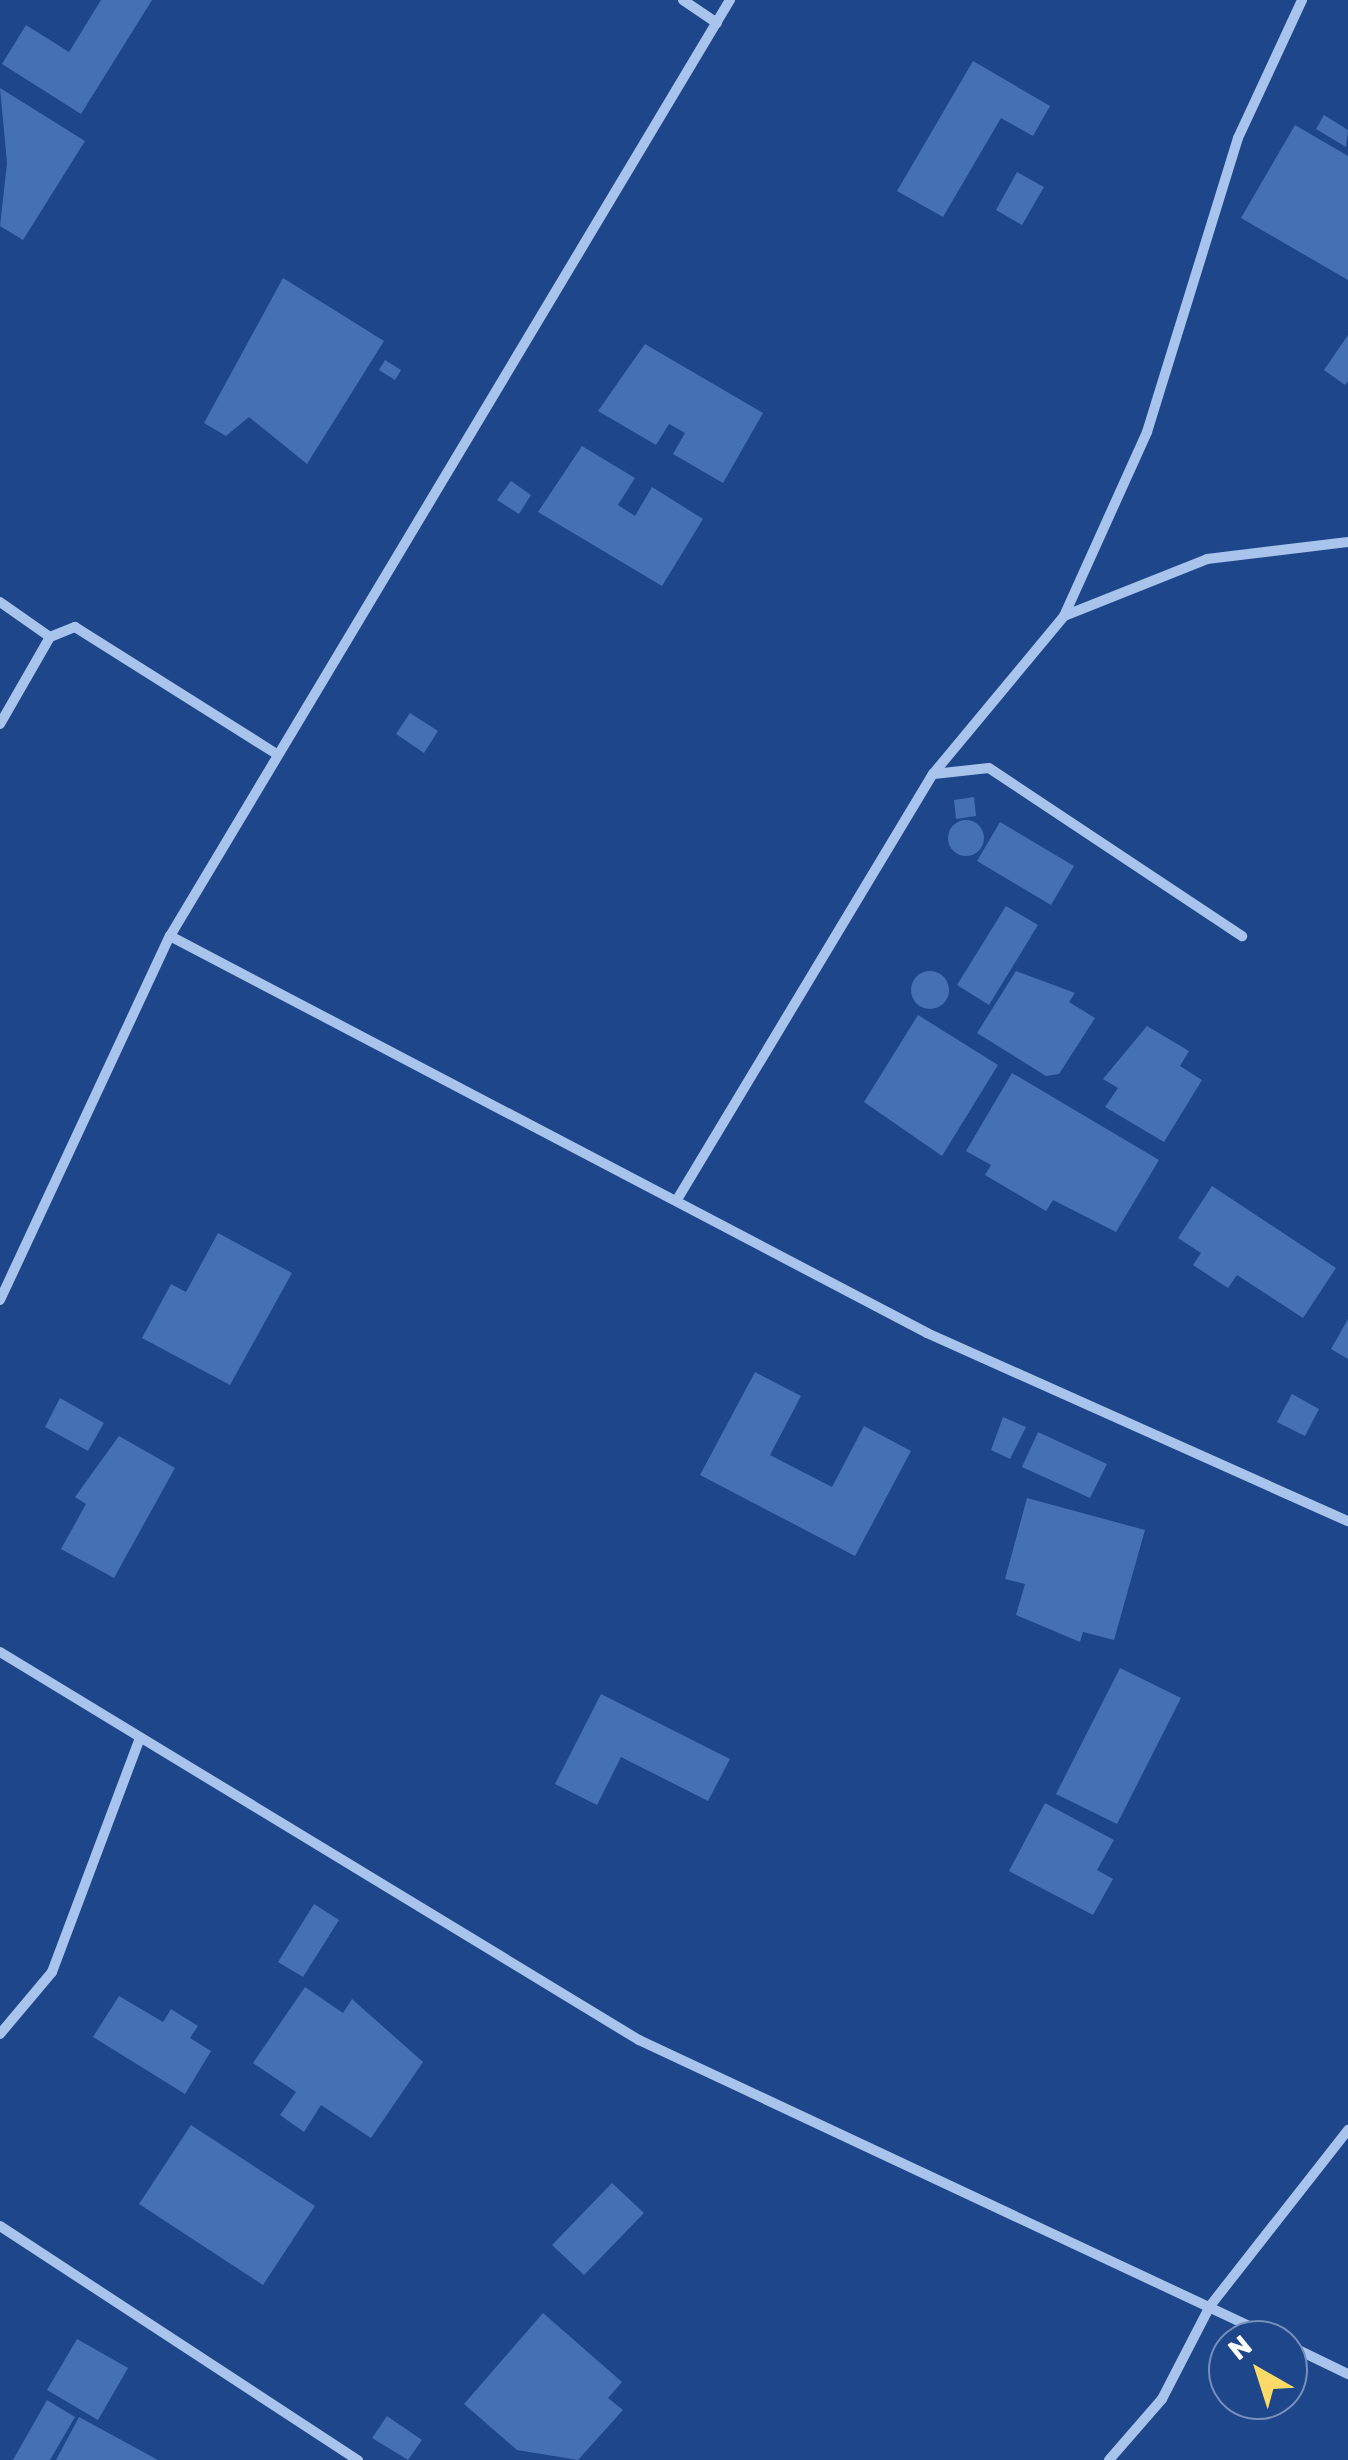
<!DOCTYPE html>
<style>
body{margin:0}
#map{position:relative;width:1348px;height:2460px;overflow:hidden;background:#1d468b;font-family:Rubik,sans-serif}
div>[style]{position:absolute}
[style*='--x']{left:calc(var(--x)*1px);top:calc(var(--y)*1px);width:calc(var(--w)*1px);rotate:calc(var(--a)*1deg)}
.building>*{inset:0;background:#4570b3}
.round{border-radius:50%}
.street>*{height:10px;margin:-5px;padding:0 5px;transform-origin:5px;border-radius:5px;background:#a8c3ec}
span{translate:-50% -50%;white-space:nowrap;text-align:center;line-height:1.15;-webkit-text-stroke:9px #1d468b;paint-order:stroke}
.north{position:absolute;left:1208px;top:2320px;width:100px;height:100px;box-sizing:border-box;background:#1d468b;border:2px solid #7790b9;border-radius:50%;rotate:321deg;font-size:28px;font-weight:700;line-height:40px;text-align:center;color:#fff}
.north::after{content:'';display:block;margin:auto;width:35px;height:45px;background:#fcda67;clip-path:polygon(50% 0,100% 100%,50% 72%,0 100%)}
</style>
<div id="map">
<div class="building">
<i style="clip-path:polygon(101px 0,152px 0,81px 114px,2px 64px,26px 25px,69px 52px)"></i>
<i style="clip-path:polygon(973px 61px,1050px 106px,1033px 136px,1001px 118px,943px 217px,897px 191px)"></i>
<i style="clip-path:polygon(0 88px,85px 141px,23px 240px,0 226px,7px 163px)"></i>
<i style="clip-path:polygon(1324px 115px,1348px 130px,1346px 147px,1316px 129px)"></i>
<i style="clip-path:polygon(1295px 125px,1348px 156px,1348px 280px,1241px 218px)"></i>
<i style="clip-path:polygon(1017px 172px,1044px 187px,1022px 225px,996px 210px)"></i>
<i style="clip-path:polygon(283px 278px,384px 341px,307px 464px,249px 417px,226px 436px,204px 423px)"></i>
<i style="clip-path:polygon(1348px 335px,1348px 381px,1345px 385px,1324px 370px)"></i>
<i style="clip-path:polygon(645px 344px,763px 413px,723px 483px,673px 454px,685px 433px,669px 424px,656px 445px,598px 411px)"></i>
<i style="clip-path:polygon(385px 360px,401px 370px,395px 380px,379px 370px)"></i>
<i style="clip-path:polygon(582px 446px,635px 478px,618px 505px,635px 516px,652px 487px,703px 519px,662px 586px,538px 512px)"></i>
<i style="clip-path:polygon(511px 481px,531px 495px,519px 514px,497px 500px)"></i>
<i style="clip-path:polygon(410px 713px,438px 731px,424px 753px,396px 734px)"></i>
<i style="clip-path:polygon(974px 797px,976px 816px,956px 819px,954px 800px)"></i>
<i class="round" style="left:948px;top:820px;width:36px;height:36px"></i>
<i style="clip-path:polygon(1000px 822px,1074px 866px,1051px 905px,977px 861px)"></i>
<i style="clip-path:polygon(1006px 906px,1038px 925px,989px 1005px,957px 985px)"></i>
<i style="clip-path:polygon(1016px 971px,1075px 993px,1069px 1002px,1095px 1018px,1059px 1074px,1046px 1076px,977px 1033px)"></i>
<i class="round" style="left:911px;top:971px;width:38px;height:38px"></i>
<i style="clip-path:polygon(918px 1015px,998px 1065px,942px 1156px,864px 1102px)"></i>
<i style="clip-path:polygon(1147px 1026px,1189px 1051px,1180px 1066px,1202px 1080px,1164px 1142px,1105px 1107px,1118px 1088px,1103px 1079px)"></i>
<i style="clip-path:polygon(1012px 1073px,1159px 1160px,1116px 1232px,1053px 1200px,1046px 1211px,985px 1175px,991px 1165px,966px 1151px)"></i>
<i style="clip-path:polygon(1212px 1186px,1336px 1268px,1303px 1318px,1237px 1275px,1228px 1288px,1193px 1265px,1201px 1253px,1178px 1238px)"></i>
<i style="clip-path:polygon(218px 1233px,292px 1273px,230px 1385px,142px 1338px,171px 1284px,186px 1292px)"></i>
<i style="clip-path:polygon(1348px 1319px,1348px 1359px,1331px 1349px)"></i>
<i style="clip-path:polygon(755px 1372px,801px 1396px,770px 1455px,832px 1487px,864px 1426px,911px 1451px,855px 1556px,700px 1475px)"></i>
<i style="clip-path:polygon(1292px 1394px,1319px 1409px,1305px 1436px,1277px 1422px)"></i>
<i style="clip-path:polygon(60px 1398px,104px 1423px,88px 1451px,45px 1427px)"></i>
<i style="clip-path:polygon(1003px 1417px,1026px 1427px,1010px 1459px,991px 1450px)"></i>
<i style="clip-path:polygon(1038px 1432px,1107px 1464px,1090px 1498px,1022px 1467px)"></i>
<i style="clip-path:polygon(119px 1436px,175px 1468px,114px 1578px,61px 1549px,86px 1504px,75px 1497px)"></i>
<i style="clip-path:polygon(1027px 1498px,1145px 1530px,1114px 1640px,1083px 1632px,1080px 1642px,1016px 1615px,1025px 1584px,1005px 1579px)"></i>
<i style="clip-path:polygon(1120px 1668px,1181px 1698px,1117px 1824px,1056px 1794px)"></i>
<i style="clip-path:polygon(601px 1694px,730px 1759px,708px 1801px,621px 1757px,597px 1805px,555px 1784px)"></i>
<i style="clip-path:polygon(1045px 1803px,1114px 1840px,1097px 1870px,1113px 1879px,1093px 1915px,1009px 1871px)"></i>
<i style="clip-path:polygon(314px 1904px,339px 1920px,303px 1977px,278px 1962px)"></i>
<i style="clip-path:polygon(305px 1987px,343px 2013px,352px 1999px,423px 2062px,371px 2138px,321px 2105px,304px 2132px,280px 2115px,296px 2092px,253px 2063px)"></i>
<i style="clip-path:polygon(119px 1996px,163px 2022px,171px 2009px,198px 2026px,190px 2038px,211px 2051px,185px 2094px,93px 2037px)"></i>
<i style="clip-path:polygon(191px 2125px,315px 2206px,263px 2285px,139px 2204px)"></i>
<i style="clip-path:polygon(612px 2183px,644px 2213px,584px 2275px,552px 2245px)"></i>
<i style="clip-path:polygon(543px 2313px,622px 2382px,608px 2398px,623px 2410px,578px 2460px,517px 2450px,464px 2404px)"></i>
<i style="clip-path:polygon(77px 2339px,128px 2368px,98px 2420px,47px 2390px)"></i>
<i style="clip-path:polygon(47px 2400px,75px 2417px,50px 2460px,13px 2460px)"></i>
<i style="clip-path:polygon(387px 2416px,422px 2440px,408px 2460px,372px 2438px)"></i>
<i style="clip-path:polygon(79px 2417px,158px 2460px,56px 2460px)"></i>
</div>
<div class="street">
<i style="--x:683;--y:0;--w:41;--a:34.1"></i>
<i style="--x:0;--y:602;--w:61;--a:35"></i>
<i style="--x:1064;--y:616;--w:202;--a:-65.7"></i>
<i style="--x:1147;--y:432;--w:308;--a:-72.8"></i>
<i style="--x:1238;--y:138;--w:152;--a:-65.1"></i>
<i style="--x:0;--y:724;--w:100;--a:-60.1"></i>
<i style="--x:50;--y:637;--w:27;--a:-22"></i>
<i style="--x:75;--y:627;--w:239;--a:32.2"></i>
<i style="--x:934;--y:774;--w:55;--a:-6.2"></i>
<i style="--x:989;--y:768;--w:304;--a:33.6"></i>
<i style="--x:170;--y:936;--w:855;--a:27.67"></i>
<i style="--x:927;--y:1333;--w:461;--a:24.1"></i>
<i style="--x:678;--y:1198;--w:495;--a:-59"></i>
<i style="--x:933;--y:774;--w:205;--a:-50.3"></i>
<i style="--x:1064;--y:616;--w:154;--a:-21.7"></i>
<i style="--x:1207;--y:559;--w:142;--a:-6.9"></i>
<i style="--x:0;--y:1300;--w:402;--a:-65"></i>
<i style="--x:170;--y:936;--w:1091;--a:-59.11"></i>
<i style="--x:0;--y:1652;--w:748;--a:31.27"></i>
<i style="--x:639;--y:2040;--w:707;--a:25.11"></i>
<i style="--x:0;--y:2034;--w:81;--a:-50"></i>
<i style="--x:52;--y:1972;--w:247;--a:-69.4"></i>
<i style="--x:0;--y:2226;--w:428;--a:33.2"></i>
<i style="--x:1288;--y:2345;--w:67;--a:25.8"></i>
<i style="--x:1109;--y:2460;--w:81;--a:-49"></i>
<i style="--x:1162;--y:2399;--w:105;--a:-62.7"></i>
<i style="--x:1210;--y:2306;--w:224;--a:-51.9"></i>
</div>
<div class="north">N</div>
</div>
